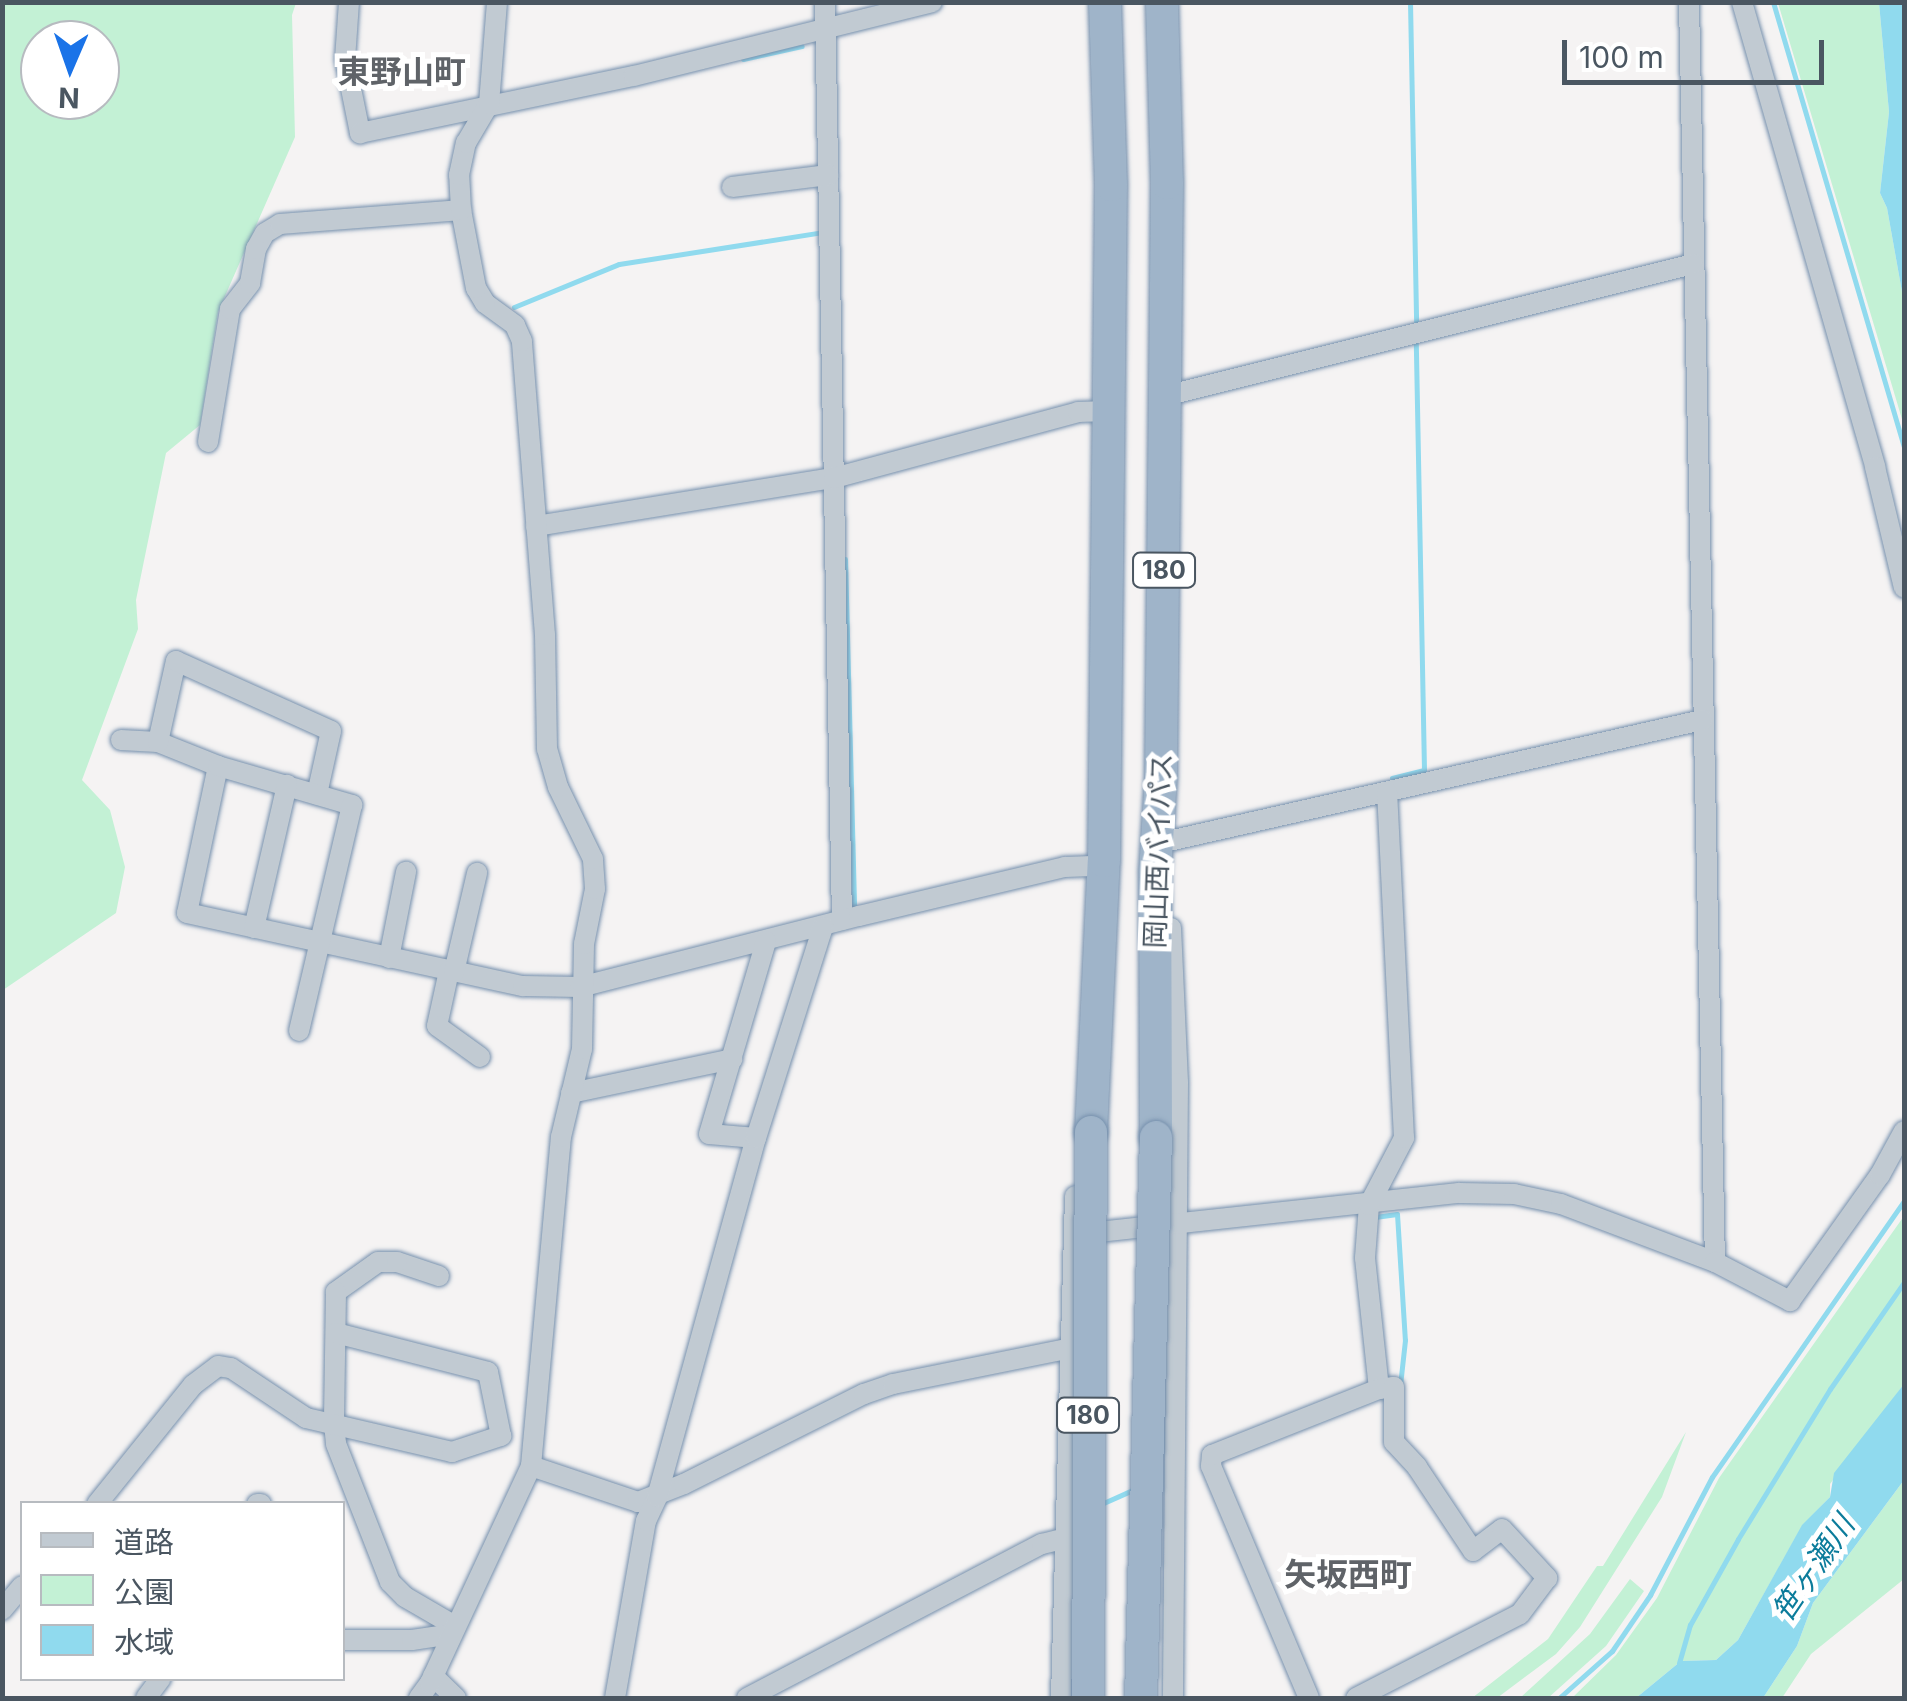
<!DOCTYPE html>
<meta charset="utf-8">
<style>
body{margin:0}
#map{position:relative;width:1907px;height:1701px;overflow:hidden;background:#f5f3f3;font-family:Inter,"Noto Sans JP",sans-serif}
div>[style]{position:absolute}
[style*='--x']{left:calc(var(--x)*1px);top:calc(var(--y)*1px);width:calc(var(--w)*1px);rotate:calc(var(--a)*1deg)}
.green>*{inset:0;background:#c3f1d5}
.water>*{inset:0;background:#90daee}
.stream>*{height:5px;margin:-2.5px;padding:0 2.5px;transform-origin:2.5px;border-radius:2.5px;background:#90daee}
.roads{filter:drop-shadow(0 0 2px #7690ad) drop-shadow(0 0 2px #7690ad)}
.minor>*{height:20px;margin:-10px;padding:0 10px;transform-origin:10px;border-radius:10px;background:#c1cad2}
.trunk>*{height:32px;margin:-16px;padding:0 16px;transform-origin:16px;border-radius:16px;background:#9fb4c9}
.bridges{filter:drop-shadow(0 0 2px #7690ad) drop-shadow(0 0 2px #7690ad)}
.trunk-bridge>*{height:32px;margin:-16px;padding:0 16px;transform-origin:16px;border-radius:16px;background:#9fb4c9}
span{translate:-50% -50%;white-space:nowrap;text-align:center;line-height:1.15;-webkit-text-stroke:10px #fff;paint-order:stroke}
.shield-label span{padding:2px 8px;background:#fff;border:2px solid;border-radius:8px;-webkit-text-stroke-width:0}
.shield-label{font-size:25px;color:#4a5661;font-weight:700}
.street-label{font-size:28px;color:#4a5661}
.water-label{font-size:30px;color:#0c7c9b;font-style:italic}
.quarter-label{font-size:32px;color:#5f6368;font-weight:700}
.frame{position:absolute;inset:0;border:5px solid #4a5661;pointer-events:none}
.legend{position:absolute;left:20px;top:1501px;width:325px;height:180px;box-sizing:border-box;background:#fff;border:2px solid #b7bbc0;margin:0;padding:12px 18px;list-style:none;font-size:30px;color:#4a5661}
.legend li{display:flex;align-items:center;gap:20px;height:50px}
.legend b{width:50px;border:2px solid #b7bbc0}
.north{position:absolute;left:20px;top:20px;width:100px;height:100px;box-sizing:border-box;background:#fff;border:2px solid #b7bbc0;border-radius:50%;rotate:182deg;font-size:28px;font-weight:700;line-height:40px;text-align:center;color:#4a5661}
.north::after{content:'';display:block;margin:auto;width:35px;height:45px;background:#1a73e8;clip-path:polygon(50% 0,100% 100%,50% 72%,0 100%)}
.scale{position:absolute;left:1562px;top:40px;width:262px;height:45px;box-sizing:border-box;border:5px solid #4a5661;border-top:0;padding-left:12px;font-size:30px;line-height:35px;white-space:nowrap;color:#4a5661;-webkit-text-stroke:8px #fff;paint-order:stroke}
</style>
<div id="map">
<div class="green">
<i style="clip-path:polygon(evenodd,3px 3px,296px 3px,292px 15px,295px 137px,218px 312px,200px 425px,166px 453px,136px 600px,138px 629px,82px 780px,110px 810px,125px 867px,116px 913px,3px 990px,3px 3px,40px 40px,100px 40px,100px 100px,40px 100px,40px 40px)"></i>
<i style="clip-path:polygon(1778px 3px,1879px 3px,1889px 112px,1880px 193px,1887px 208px,1904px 303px,1904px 426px)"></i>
<i style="clip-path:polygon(1904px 1216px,1904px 1384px,1830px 1484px,1830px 1497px,1802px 1526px,1738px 1640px,1716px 1660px,1681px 1661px,1636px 1698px,1572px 1698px,1616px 1655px,1657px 1598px,1719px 1478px)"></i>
<i style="clip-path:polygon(1686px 1432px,1662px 1497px,1580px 1627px,1556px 1654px,1497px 1698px,1472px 1698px,1548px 1639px,1597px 1566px,1603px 1566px)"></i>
<i style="clip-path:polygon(1904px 1480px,1904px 1579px,1811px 1654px,1782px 1698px,1763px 1698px,1797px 1646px,1813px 1603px)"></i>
<i style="clip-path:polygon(1630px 1579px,1644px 1591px,1606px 1646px,1548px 1698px,1520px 1698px,1590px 1634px)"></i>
</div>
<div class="water">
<i style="clip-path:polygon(1879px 3px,1904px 3px,1904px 303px,1887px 208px,1880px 193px,1889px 112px)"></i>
<i style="clip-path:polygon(1904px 1384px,1904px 1480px,1813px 1603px,1797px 1646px,1763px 1698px,1636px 1698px,1681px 1661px,1716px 1660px,1738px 1640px,1802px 1525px,1830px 1497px,1834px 1473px)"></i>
</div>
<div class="stream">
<i style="--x:1410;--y:2;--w:327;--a:88.9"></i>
<i style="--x:1773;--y:2;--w:464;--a:73.6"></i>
<i style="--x:743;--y:59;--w:60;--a:-12.4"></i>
<i style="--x:514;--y:307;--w:113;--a:-22.3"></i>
<i style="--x:619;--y:264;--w:206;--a:-8.9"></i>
<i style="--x:845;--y:559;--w:354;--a:88.5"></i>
<i style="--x:1392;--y:778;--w:33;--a:-14"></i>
<i style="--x:1424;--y:770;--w:430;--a:-91.1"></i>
<i style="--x:1375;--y:1217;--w:22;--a:-8"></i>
<i style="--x:1397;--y:1214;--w:126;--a:86.4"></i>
<i style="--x:1405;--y:1340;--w:45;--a:96.3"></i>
<i style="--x:1099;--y:1505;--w:39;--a:-24"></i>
<i style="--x:1679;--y:1663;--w:40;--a:-74"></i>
<i style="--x:1690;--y:1625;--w:98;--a:-60.8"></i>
<i style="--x:1738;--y:1539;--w:176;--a:-58.5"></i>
<i style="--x:1830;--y:1389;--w:130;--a:-55.3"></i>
<i style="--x:1559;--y:1698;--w:71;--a:-41.6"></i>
<i style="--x:1612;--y:1651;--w:68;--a:-55.8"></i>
<i style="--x:1650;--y:1595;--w:133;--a:-62.3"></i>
<i style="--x:1712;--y:1477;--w:336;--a:-55.2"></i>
</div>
<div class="roads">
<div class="minor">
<i style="--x:349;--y:2;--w:57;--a:94"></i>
<i style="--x:345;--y:59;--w:76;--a:78.5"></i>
<i style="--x:360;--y:133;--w:280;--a:-11.8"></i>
<i style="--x:634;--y:76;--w:307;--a:-13.9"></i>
<i style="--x:825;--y:2;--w:918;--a:88.94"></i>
<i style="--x:1689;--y:2;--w:1260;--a:88.82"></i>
<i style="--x:1742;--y:2;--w:484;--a:74"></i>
<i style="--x:1875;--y:467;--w:124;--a:76.5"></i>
<i style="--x:732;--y:187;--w:97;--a:-7.1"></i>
<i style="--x:1165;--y:396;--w:544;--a:-14.04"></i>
<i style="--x:208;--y:442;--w:135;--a:-80.6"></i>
<i style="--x:230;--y:309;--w:33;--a:-52"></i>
<i style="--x:250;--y:283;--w:35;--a:-80"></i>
<i style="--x:256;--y:249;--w:18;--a:-61"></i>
<i style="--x:265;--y:233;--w:17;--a:-31"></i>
<i style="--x:280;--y:224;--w:182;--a:-4.4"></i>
<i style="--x:536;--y:526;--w:302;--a:-9.2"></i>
<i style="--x:834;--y:478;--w:253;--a:-15.1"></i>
<i style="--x:1078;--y:412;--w:29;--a:-2"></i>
<i style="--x:121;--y:740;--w:37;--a:3"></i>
<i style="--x:158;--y:742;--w:65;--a:21.8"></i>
<i style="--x:218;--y:766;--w:150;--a:101.9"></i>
<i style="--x:187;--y:913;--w:344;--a:12.3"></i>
<i style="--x:523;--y:986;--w:57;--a:1"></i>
<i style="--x:580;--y:987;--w:288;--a:-14.3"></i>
<i style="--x:859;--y:916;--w:212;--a:-13.4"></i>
<i style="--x:1065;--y:867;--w:27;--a:-2"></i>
<i style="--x:158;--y:742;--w:83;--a:-77.5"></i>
<i style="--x:176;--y:661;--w:170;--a:24.3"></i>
<i style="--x:331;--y:731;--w:65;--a:102.5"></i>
<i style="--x:218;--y:766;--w:140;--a:16.2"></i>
<i style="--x:352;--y:805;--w:232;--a:103.2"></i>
<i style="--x:1169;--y:841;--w:547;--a:-12.79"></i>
<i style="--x:254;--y:928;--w:147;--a:-77"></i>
<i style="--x:1171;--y:928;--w:155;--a:87.4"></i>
<i style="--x:1178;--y:1083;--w:615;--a:90.47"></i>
<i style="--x:389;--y:958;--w:88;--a:-78.8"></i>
<i style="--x:449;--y:971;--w:56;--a:102.3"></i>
<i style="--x:437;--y:1026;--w:53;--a:35.8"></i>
<i style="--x:454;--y:972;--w:102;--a:-76.9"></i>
<i style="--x:571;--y:1093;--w:165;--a:-11.9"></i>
<i style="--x:756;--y:1138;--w:47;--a:-175.1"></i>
<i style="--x:709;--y:1134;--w:201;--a:-73.5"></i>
<i style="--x:1080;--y:1234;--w:381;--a:-6.2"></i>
<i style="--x:1459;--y:1193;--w:55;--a:1"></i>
<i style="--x:1514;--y:1194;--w:48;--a:12"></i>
<i style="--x:1561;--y:1204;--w:165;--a:20.6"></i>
<i style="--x:1715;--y:1262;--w:85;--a:27.5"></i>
<i style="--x:1790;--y:1301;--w:155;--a:-54.5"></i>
<i style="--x:1880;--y:1175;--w:50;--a:-61.4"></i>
<i style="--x:439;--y:1276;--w:44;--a:-161.6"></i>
<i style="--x:397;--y:1262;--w:19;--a:180"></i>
<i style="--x:378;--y:1262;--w:52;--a:144.5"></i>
<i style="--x:336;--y:1292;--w:132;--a:90.9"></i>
<i style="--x:334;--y:1424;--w:20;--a:84"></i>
<i style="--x:336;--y:1444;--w:148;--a:68.6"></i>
<i style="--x:390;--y:1582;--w:21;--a:45"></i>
<i style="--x:405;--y:1597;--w:58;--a:30.1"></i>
<i style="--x:1379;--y:1389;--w:132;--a:-96.1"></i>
<i style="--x:1365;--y:1258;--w:53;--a:-85.7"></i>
<i style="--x:1369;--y:1205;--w:76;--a:-62.4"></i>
<i style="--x:1404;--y:1138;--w:346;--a:-92.8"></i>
<i style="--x:531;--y:1466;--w:113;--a:18.6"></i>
<i style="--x:638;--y:1502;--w:49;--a:-21.4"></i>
<i style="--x:684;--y:1484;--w:201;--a:-26.6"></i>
<i style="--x:864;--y:1394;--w:31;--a:-19"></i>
<i style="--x:893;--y:1384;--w:182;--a:-11.4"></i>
<i style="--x:97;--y:1504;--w:153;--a:-51.1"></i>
<i style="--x:193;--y:1385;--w:31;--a:-37"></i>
<i style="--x:218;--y:1366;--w:13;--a:9"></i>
<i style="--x:231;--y:1368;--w:90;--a:33.7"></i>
<i style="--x:306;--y:1418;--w:150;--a:13.1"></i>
<i style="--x:452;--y:1452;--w:52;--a:-18.1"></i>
<i style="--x:501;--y:1436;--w:65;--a:-101.5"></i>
<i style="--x:488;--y:1372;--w:157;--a:-165.6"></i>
<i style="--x:257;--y:1504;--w:4;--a:0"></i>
<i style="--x:2;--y:1610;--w:31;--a:-50"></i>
<i style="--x:342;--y:1640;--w:70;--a:0"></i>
<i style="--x:412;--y:1640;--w:40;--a:-8.5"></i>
<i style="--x:433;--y:1676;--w:32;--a:44"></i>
<i style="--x:146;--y:1698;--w:25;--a:-53"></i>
<i style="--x:419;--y:1698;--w:19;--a:-54"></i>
<i style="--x:430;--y:1683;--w:239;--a:-65"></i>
<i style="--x:531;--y:1466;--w:330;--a:-84.8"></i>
<i style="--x:561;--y:1137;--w:90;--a:-76.6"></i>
<i style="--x:582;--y:1049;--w:105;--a:-88.9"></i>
<i style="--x:584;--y:944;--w:56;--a:-78.7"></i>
<i style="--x:595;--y:889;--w:30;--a:-94"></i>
<i style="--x:593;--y:859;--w:80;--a:-115.9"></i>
<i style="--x:558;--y:787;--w:40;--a:-106"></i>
<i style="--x:547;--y:749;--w:114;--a:-91"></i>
<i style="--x:545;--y:635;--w:295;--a:-94.5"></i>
<i style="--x:522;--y:341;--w:17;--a:-114"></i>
<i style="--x:515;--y:325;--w:37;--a:-144"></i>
<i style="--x:485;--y:303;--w:17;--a:-121"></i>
<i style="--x:476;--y:288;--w:79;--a:-100.9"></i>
<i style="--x:461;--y:210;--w:35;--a:-93"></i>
<i style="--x:459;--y:175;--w:33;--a:-78"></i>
<i style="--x:466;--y:143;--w:45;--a:-59.5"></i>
<i style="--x:489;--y:104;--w:102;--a:-85.5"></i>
<i style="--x:615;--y:1698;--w:180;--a:-80.1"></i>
<i style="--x:646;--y:1521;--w:26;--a:-65"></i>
<i style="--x:657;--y:1497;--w:372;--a:-74.6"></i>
<i style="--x:756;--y:1138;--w:221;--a:-72.4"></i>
<i style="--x:747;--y:1698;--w:333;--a:-27.6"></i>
<i style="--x:1042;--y:1544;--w:25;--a:-14"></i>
<i style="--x:1061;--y:1698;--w:502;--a:-88.4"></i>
<i style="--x:1309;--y:1698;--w:252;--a:-112.9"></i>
<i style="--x:1211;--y:1466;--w:11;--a:-85"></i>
<i style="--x:1212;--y:1455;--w:180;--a:-21.6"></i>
<i style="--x:1379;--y:1389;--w:15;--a:-8"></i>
<i style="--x:1394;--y:1387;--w:55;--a:90"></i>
<i style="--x:1394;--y:1442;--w:34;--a:47"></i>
<i style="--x:1417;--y:1467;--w:101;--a:56.3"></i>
<i style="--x:1473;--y:1551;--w:36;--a:-37"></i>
<i style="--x:1502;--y:1529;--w:67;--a:47.4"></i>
<i style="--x:1547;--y:1578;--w:45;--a:126.9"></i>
<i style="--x:1520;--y:1614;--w:184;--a:152.9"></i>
</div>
<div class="trunk">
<i style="--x:1091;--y:1132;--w:271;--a:-87.3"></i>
<i style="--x:1104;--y:861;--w:676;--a:-89.41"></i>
<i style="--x:1111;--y:185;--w:183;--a:-91.9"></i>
<i style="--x:1156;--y:1137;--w:265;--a:-90.2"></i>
<i style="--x:1155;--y:872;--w:95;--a:-86.4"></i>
<i style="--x:1161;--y:777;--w:594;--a:-89.42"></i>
<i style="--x:1167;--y:183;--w:181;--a:-91.6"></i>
</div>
</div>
<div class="bridges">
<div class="trunk-bridge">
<i style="--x:1088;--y:1698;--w:566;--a:-89.7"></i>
<i style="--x:1141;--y:1698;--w:561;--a:-88.47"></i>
</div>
</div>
<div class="shield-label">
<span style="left:1164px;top:570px">180</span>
<span style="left:1088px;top:1415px">180</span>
</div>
<div class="street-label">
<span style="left:1158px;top:851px;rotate:-88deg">岡山西バイパス</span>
</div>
<div class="water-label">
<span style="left:1813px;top:1568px;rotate:-56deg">笹ヶ瀬川</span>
</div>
<div class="quarter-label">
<span style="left:402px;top:72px">東野山町</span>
<span style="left:1348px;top:1575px">矢坂西町</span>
</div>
<div class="frame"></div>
<ul class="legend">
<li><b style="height:12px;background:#c1cad2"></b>道路</li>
<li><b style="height:28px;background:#c3f1d5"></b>公園</li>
<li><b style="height:28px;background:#90daee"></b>水域</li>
</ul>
<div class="north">N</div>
<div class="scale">100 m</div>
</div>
